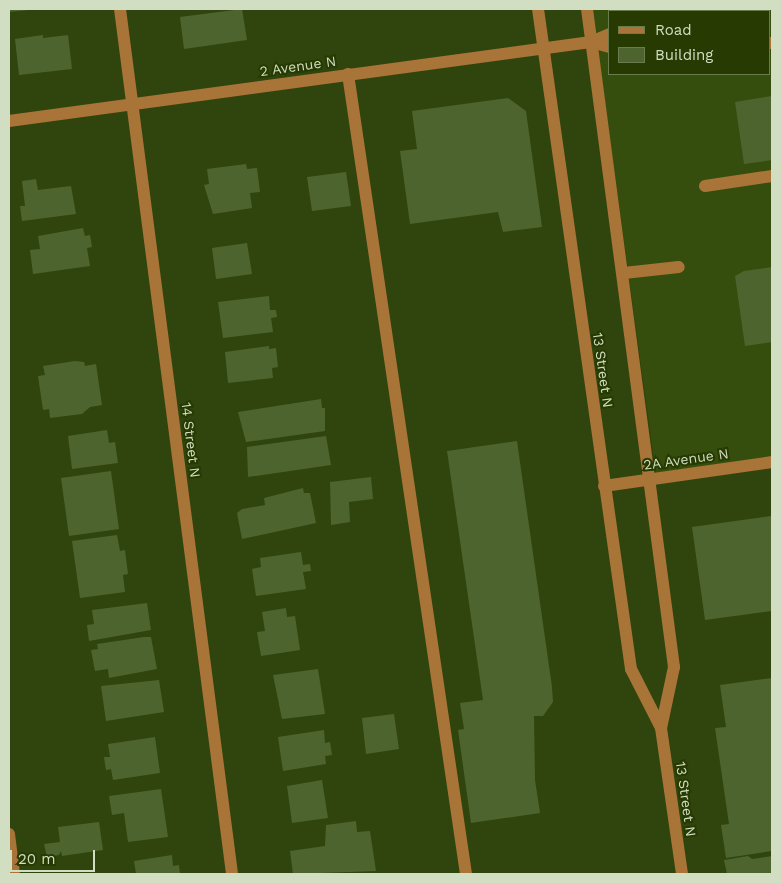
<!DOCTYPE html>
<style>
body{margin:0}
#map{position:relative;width:781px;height:883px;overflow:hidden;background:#30440e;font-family:"Work Sans",sans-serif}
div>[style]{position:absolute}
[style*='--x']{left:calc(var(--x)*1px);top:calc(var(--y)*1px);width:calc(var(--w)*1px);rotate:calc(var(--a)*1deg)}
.built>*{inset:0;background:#364e0d}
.building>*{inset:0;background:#4e642f}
.minor>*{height:12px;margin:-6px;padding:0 6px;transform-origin:6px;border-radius:6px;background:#a87438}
span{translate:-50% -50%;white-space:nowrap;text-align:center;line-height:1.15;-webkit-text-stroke:4px #263a01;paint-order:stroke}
.street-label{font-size:14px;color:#d1dec2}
.frame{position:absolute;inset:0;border:10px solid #d1dec2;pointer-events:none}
.legend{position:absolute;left:608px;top:10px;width:162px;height:65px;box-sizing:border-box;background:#263a01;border:1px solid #6a7c4e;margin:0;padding:6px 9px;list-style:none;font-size:15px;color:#d1dec2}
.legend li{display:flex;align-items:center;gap:10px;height:25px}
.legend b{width:25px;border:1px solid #6a7c4e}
.scale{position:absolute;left:10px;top:850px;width:85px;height:22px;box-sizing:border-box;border:2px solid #d1dec2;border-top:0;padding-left:6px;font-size:15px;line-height:18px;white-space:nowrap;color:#d1dec2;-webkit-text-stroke:4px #263a01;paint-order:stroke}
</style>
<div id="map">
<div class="built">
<i style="clip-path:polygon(evenodd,592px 9px,772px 9px,772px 460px,656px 473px,592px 9px,610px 11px,770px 11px,770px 74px,610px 74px,610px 11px)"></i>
</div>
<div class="building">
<i style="clip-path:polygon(9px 9px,29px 9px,29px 10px,9px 12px)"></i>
<i style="clip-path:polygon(242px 9px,247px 40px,184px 49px,180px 17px)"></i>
<i style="clip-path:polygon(43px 35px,43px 38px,68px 35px,72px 69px,19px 75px,15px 39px)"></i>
<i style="clip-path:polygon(772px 96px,772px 160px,744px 164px,735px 102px)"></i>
<i style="clip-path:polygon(508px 98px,526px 111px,542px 227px,503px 232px,498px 212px,410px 224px,400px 151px,417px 149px,412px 111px)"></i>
<i style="clip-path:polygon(246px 164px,247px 169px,257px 168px,260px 192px,250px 193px,252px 208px,213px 214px,204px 185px,209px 184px,207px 169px)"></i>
<i style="clip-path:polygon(346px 172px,351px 206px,312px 211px,307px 177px)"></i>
<i style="clip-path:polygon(36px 179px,38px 190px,71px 186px,76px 214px,22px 221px,20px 206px,25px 206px,22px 181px)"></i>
<i style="clip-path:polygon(83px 228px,85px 236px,90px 235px,92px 247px,87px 248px,90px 266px,33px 274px,30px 250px,40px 249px,38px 236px)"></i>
<i style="clip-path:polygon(247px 243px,252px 274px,216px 279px,212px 248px)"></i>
<i style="clip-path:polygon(772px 267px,772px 342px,745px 346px,735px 276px,744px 271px)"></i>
<i style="clip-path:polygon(269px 296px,270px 310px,276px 310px,277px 317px,271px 318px,273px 332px,223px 338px,218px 302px)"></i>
<i style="clip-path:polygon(269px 346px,269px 349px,276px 348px,278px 367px,272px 368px,273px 378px,228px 383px,225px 352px)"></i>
<i style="clip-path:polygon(75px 361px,84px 362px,85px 366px,96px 364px,102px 405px,90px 407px,82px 414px,50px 418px,49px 409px,43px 410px,38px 376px,45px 375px,43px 366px)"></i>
<i style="clip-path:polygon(321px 399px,322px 408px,325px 408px,325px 431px,246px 442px,238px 412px)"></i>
<i style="clip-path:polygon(107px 430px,109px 443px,115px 442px,118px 463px,72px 469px,68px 436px)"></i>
<i style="clip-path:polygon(326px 436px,331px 465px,248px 477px,247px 447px)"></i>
<i style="clip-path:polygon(517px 441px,552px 687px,553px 702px,543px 716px,534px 716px,535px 780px,540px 813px,471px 823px,458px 730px,464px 729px,460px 703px,483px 700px,447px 451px)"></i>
<i style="clip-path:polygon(111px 471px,119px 529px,69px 536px,61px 478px)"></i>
<i style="clip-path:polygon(371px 477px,373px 499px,349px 502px,350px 522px,331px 525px,330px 482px)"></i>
<i style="clip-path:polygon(303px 488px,304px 493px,310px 493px,316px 523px,242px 539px,237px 513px,242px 509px,265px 505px,264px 498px)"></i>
<i style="clip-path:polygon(771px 516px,772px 611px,705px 620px,692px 527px)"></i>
<i style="clip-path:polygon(117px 535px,120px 551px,125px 550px,128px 574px,123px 575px,125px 592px,80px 598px,72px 541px)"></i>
<i style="clip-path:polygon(301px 552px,303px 565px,310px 564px,311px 571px,303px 572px,306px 589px,256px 596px,252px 569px,261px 567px,260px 558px)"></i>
<i style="clip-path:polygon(147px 603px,151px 630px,89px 641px,87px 625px,94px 624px,92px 610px)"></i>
<i style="clip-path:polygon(286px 608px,287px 617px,295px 616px,300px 650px,261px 656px,257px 632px,265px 631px,262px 612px)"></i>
<i style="clip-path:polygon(144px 637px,151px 637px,157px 669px,109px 678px,108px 669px,95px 671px,91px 650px,98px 649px,97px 644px)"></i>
<i style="clip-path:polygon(318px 669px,325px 714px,282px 719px,273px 675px)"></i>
<i style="clip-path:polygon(772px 678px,772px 851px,726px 858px,721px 825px,729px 824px,715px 728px,726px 727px,720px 685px)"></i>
<i style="clip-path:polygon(159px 680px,164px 712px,106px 721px,101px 686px)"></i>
<i style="clip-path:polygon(394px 714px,399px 749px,366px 754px,362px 718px)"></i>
<i style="clip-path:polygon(324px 730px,325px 743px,330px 742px,332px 755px,325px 756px,326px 764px,283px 771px,278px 737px)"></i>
<i style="clip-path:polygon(155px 737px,160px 773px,113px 780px,111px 769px,106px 770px,104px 757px,110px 757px,108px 744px)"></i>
<i style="clip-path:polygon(322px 780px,328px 818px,292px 823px,287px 786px)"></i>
<i style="clip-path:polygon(161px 789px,168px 837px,128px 842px,124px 813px,112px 815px,109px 796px)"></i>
<i style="clip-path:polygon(356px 821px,357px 832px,370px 831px,376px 871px,293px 874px,290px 851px,325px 846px,326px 825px)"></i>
<i style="clip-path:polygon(99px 822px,103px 850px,62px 856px,61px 851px,59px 855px,47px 857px,44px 844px,60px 842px,58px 827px)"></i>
<i style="clip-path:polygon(172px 855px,173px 866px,179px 865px,180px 874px,136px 874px,134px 861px)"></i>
<i style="clip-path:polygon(748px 856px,752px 859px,772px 856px,772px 874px,727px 874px,724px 860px)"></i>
</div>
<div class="minor">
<i style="--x:120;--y:9;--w:872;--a:82.62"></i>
<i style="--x:538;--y:9;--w:667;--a:81.98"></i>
<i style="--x:631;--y:669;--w:66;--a:63"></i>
<i style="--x:661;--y:728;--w:148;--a:81.8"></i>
<i style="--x:587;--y:9;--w:664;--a:82.47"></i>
<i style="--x:674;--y:667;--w:62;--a:102"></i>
<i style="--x:685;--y:11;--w:16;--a:-7"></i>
<i style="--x:591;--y:42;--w:20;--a:15"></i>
<i style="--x:770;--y:43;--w:2;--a:0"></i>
<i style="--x:348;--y:74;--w:809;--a:81.61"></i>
<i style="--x:9;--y:121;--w:587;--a:-7.73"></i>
<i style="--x:591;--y:42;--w:21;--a:-23"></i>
<i style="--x:705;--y:186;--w:68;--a:-8.5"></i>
<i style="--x:624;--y:273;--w:55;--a:-6.2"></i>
<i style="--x:604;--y:486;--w:170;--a:-8.1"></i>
<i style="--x:9;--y:834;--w:40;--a:82.9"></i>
</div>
<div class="street-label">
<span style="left:298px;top:66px;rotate:-8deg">2 Avenue N</span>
<span style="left:603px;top:370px;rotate:82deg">13 Street N</span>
<span style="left:191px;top:440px;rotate:83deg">14 Street N</span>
<span style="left:686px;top:459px;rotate:-8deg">2A Avenue N</span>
<span style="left:686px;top:799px;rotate:82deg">13 Street N</span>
</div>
<div class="frame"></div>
<ul class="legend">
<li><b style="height:6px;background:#a87438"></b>Road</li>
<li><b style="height:14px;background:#4e642f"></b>Building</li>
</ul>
<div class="scale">20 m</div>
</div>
